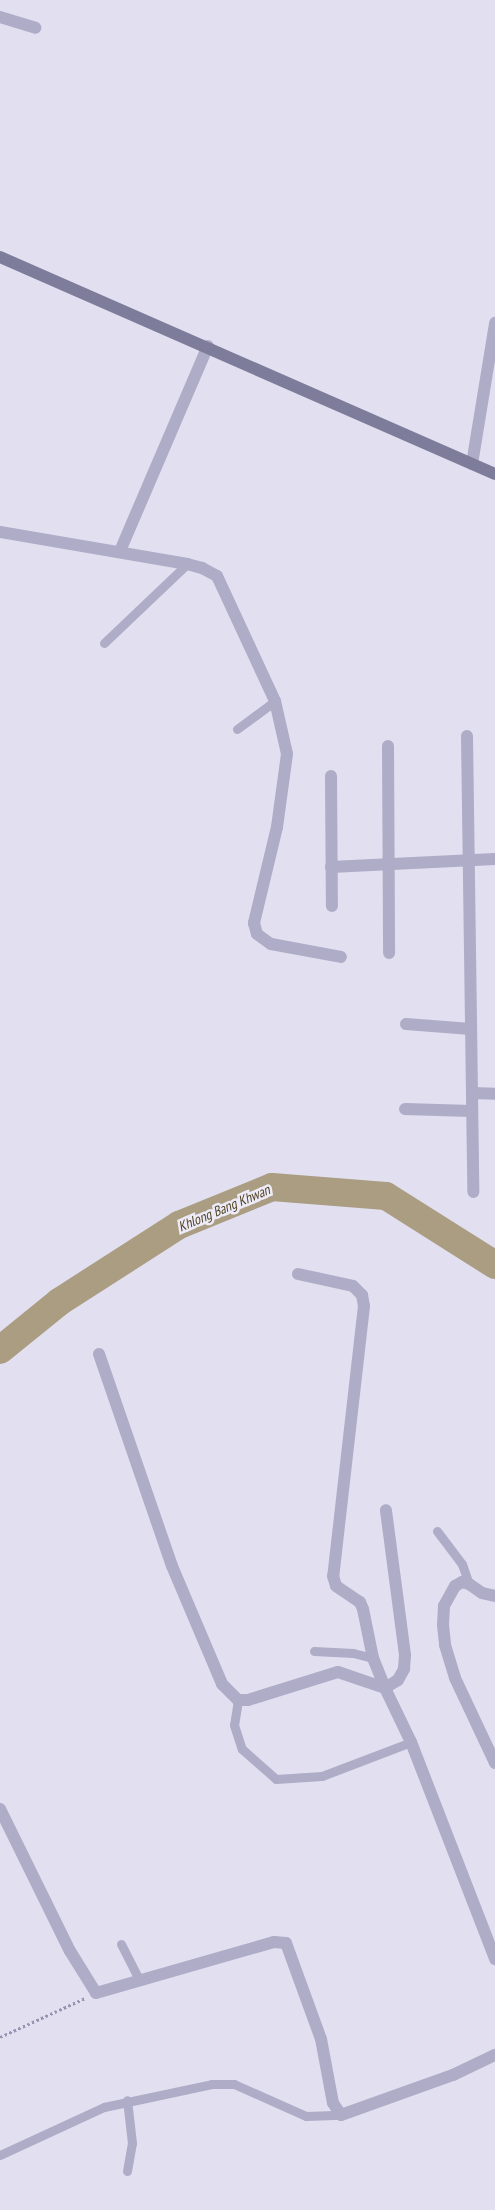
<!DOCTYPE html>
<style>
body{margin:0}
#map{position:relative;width:495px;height:2210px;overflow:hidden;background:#e2dff0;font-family:"PT Sans Narrow",sans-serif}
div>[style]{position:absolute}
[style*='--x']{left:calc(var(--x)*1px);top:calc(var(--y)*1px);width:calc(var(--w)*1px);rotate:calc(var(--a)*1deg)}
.river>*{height:28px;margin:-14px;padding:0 14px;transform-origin:14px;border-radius:14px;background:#aa9d81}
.path>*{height:2.5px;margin-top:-1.25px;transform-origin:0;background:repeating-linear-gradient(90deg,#9694b0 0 2.5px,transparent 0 5px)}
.service>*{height:9px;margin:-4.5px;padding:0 4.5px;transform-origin:4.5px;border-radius:4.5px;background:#aeacc7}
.minor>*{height:12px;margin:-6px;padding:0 6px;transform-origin:6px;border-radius:6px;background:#aeacc7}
.secondary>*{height:12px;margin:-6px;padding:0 6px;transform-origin:6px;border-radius:6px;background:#7d7d9b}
span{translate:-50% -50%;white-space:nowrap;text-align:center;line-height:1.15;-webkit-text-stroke:5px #edebf8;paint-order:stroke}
.water-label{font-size:14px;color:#534524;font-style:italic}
</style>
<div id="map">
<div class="river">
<i style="--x:0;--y:1350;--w:76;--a:-39.1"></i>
<i style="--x:59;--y:1302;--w:143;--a:-32.7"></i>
<i style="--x:179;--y:1225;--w:100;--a:-22.2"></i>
<i style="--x:272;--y:1187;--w:114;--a:4.5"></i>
<i style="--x:386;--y:1196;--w:129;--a:32.3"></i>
</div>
<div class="path">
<i style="--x:0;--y:2037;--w:94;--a:-24.6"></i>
</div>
<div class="service">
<i style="--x:104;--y:643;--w:115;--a:-43.6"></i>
<i style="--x:237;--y:729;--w:47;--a:-36.4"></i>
<i style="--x:437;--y:1531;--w:41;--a:52.9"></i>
<i style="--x:462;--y:1564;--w:21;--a:71"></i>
<i style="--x:314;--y:1651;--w:39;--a:3"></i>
<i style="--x:353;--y:1653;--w:21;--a:14"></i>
<i style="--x:238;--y:1700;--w:25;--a:99"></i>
<i style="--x:234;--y:1725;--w:25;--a:72"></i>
<i style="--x:242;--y:1749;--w:45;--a:41.4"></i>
<i style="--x:276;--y:1779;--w:46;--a:-3.7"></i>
<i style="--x:322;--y:1776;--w:95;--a:-20.9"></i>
<i style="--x:121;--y:1944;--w:39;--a:63"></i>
<i style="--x:0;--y:2155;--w:115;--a:-24.8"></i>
<i style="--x:104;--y:2107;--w:110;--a:-12"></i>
<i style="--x:212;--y:2084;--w:22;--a:0"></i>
<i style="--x:234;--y:2084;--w:79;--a:24"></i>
<i style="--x:306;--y:2116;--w:35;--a:-2"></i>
<i style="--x:127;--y:2171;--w:28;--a:-80"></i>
<i style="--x:132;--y:2143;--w:43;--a:-96.6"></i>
</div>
<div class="minor">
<i style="--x:0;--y:17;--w:37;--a:17"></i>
<i style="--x:472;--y:464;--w:143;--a:-80.7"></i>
<i style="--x:0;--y:532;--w:190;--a:9.7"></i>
<i style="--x:187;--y:564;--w:16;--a:15"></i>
<i style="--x:202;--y:568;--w:17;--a:28"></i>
<i style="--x:217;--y:576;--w:138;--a:65.1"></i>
<i style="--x:275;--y:701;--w:54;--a:77.2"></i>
<i style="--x:287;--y:754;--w:74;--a:97.8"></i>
<i style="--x:277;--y:827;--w:99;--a:103.5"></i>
<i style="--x:254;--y:923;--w:11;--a:75"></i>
<i style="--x:257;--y:934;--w:17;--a:36"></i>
<i style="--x:271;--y:944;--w:71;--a:10.5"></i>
<i style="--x:120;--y:551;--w:223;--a:-66.8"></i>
<i style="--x:467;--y:736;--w:456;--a:89.2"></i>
<i style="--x:388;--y:746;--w:207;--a:89.7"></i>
<i style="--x:331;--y:776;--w:130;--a:89.6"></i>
<i style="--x:331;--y:867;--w:164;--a:-2.8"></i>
<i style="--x:406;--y:1024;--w:65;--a:4.4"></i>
<i style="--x:472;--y:1093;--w:23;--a:2"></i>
<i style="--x:405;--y:1109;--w:66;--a:1.7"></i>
<i style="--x:298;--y:1274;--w:56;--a:12.3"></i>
<i style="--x:353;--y:1286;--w:13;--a:45"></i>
<i style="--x:362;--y:1295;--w:11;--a:80"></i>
<i style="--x:364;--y:1306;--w:272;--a:96.5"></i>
<i style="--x:333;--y:1576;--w:10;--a:73"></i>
<i style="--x:336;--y:1586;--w:29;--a:34"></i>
<i style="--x:360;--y:1602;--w:8;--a:67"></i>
<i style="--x:363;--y:1609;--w:50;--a:78.5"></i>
<i style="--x:373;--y:1658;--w:32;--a:68"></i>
<i style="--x:385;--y:1688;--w:15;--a:-32"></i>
<i style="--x:398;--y:1680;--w:13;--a:-61"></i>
<i style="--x:404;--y:1669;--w:14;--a:-86"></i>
<i style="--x:405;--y:1655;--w:146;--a:-97.5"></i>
<i style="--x:99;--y:1354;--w:224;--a:71"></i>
<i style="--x:172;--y:1566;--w:128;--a:67"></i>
<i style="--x:222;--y:1684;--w:23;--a:45"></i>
<i style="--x:238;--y:1700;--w:10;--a:0"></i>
<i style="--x:248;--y:1700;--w:94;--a:-17.3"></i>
<i style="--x:338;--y:1672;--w:50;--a:18.8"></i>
<i style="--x:385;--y:1688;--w:60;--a:64.3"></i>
<i style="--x:411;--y:1742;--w:233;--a:68.8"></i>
<i style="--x:495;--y:1596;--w:13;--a:-167"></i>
<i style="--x:482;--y:1593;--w:16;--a:-145"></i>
<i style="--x:469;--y:1584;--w:7;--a:-164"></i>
<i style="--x:462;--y:1582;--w:8;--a:150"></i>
<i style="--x:455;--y:1586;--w:23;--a:119"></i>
<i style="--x:444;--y:1606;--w:19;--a:93"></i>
<i style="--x:443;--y:1625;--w:20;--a:84"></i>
<i style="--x:445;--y:1645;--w:34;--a:73"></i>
<i style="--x:455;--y:1678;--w:94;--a:64.8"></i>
<i style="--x:0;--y:1809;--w:158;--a:63.8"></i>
<i style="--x:70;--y:1951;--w:49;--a:58.2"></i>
<i style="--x:96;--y:1993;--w:185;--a:-16"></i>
<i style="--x:274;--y:1942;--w:12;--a:5"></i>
<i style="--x:286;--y:1943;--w:102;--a:70"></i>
<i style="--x:321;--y:2039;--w:65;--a:79.4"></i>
<i style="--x:333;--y:2103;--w:14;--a:56"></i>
<i style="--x:341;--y:2115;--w:119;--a:-19.7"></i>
<i style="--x:453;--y:2075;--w:47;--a:-25.5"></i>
</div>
<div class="secondary">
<i style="--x:0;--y:257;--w:540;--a:23.67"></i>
</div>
<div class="water-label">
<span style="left:224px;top:1208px;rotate:-23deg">Khlong Bang Khwan</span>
</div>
</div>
